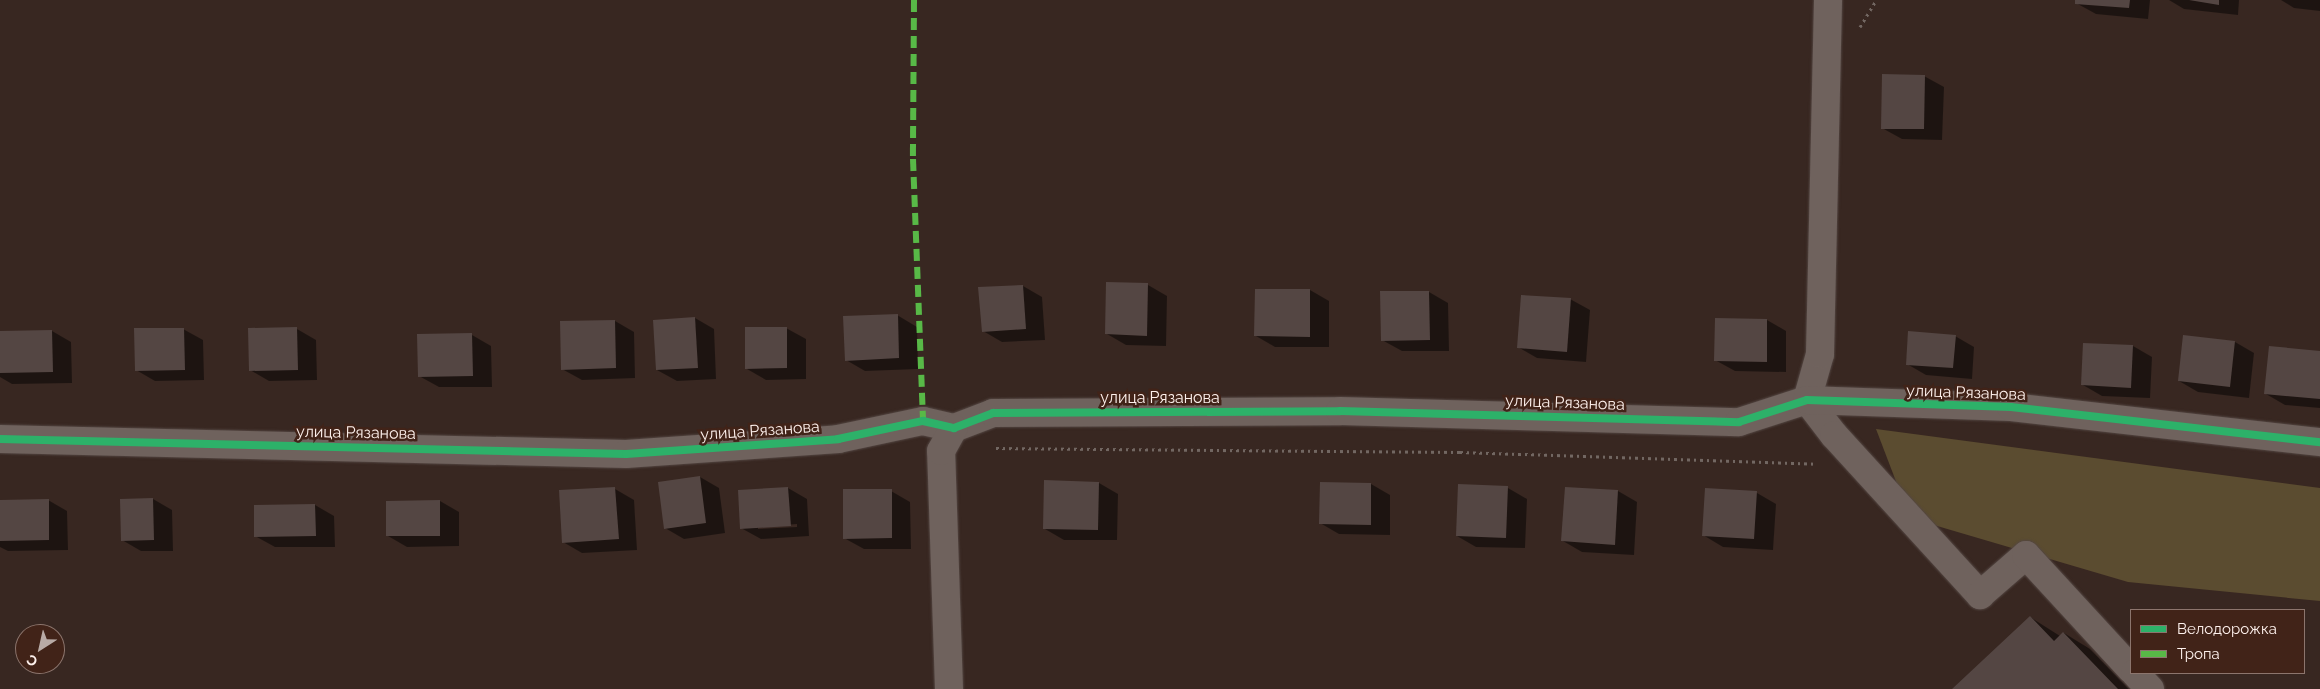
<!DOCTYPE html>
<meta charset="utf-8">
<style>
body{margin:0}
#map{position:relative;width:2320px;height:689px;overflow:hidden;background:#382721;font-family:Raleway,sans-serif}
div>[style]{position:absolute}
[style*='--x']{left:calc(var(--x)*1px);top:calc(var(--y)*1px);width:calc(var(--w)*1px);rotate:calc(var(--a)*1deg)}
.green>*{inset:0;background:#5b4c30}
.shadow>*{inset:0;background:#0007}
.building>*{inset:0;background:#544643}
.path>*{height:3px;margin-top:-1.5px;transform-origin:0;background:repeating-linear-gradient(90deg,#726762 0 2.5px,transparent 0 6.5px)}
.roads{filter:drop-shadow(0 0 1px #534642) drop-shadow(0 0 1px #534642)}
.minor>*{height:28px;margin:-14px;padding:0 14px;transform-origin:14px;border-radius:14px;background:#6f625d}
.quiet>*{height:6px;margin-top:-3px;transform-origin:0;background:repeating-linear-gradient(90deg,#58b947 0 12px,transparent 0 18px)}
.cycleway>*{height:8px;margin:-4px;padding:0 4px;transform-origin:4px;border-radius:4px;background:#2db169}
span{translate:-50% -50%;white-space:nowrap;text-align:center;line-height:1.15;-webkit-text-stroke:5px #412318;paint-order:stroke}
.street-label{font-size:16px;color:#fdf0ec}
.legend{position:absolute;left:2130px;top:609px;width:175px;height:65px;box-sizing:border-box;background:#412318;border:1px solid #8c756d;margin:0;padding:6px 9px;list-style:none;font-size:15px;color:#fdf0ec}
.legend li{display:flex;align-items:center;gap:10px;height:25px}
.legend b{width:25px;border:1px solid #8c756d}
.north{position:absolute;left:15px;top:624px;width:50px;height:50px;box-sizing:border-box;background:#412318;border:1px solid #8c756d;border-radius:50%;rotate:215deg;font-size:14px;font-weight:700;line-height:20px;text-align:center;color:#fdf0ec}
.north::after{content:'';display:block;margin:auto;width:18px;height:22px;background:#b8aaa5;clip-path:polygon(50% 0,100% 100%,50% 72%,0 100%)}
</style>
<div id="map">
<div class="green">
<i style="clip-path:polygon(1876px 429px,2320px 488px,2320px 601px,2128px 582px,1910px 518px)"></i>
</div>
<div class="shadow">
<i style="clip-path:polygon(2077px 0,2150px 0,2148px 19px,2096px 14px,2076px 3px)"></i>
<i style="clip-path:polygon(2169px 0,2239px 0,2238px 15px,2184px 9px)"></i>
<i style="clip-path:polygon(2281px 0,2320px 0,2320px 11px,2294px 8px)"></i>
<i style="clip-path:polygon(1924px 76px,1944px 87px,1942px 140px,1902px 139px,1882px 128px)"></i>
<i style="clip-path:polygon(1108px 284px,1148px 285px,1167px 296px,1166px 346px,1126px 345px,1107px 334px)"></i>
<i style="clip-path:polygon(1023px 286px,1042px 297px,1045px 340px,1002px 342px,983px 331px)"></i>
<i style="clip-path:polygon(1310px 290px,1329px 301px,1329px 347px,1275px 347px,1256px 336px)"></i>
<i style="clip-path:polygon(1429px 292px,1448px 303px,1449px 351px,1402px 351px,1382px 340px)"></i>
<i style="clip-path:polygon(1570px 299px,1590px 310px,1586px 362px,1537px 358px,1518px 347px)"></i>
<i style="clip-path:polygon(897px 315px,917px 327px,918px 369px,865px 371px,846px 360px)"></i>
<i style="clip-path:polygon(695px 318px,714px 329px,716px 379px,677px 381px,657px 370px)"></i>
<i style="clip-path:polygon(1767px 320px,1786px 331px,1786px 372px,1735px 371px,1715px 360px)"></i>
<i style="clip-path:polygon(615px 321px,634px 332px,635px 378px,582px 380px,562px 369px)"></i>
<i style="clip-path:polygon(786px 328px,806px 339px,806px 379px,766px 380px,747px 369px)"></i>
<i style="clip-path:polygon(183px 329px,203px 340px,204px 380px,155px 381px,136px 370px)"></i>
<i style="clip-path:polygon(297px 329px,316px 340px,317px 380px,269px 381px,250px 370px)"></i>
<i style="clip-path:polygon(52px 331px,71px 342px,72px 383px,12px 384px,0 377px,0 332px)"></i>
<i style="clip-path:polygon(472px 335px,491px 346px,492px 387px,439px 387px,419px 376px)"></i>
<i style="clip-path:polygon(1955px 336px,1974px 347px,1972px 379px,1926px 375px,1907px 364px)"></i>
<i style="clip-path:polygon(2184px 336px,2235px 342px,2254px 353px,2249px 398px,2198px 392px,2179px 381px)"></i>
<i style="clip-path:polygon(2133px 346px,2152px 357px,2150px 398px,2102px 396px,2083px 385px)"></i>
<i style="clip-path:polygon(2320px 352px,2320px 408px,2285px 405px,2266px 394px)"></i>
<i style="clip-path:polygon(700px 477px,719px 488px,725px 533px,684px 539px,665px 528px)"></i>
<i style="clip-path:polygon(1099px 483px,1118px 494px,1117px 540px,1064px 540px,1045px 529px)"></i>
<i style="clip-path:polygon(1321px 483px,1371px 484px,1390px 495px,1390px 535px,1339px 534px,1320px 523px)"></i>
<i style="clip-path:polygon(evenodd,788px 488px,807px 499px,809px 536px,761px 539px,741px 528px,788px 488px,797px 524px,797px 527px,758px 529px,758px 527px,797px 524px)"></i>
<i style="clip-path:polygon(1508px 488px,1527px 499px,1525px 548px,1476px 547px,1457px 536px)"></i>
<i style="clip-path:polygon(615px 489px,634px 500px,637px 550px,582px 553px,563px 542px)"></i>
<i style="clip-path:polygon(1707px 490px,1757px 493px,1776px 504px,1773px 550px,1723px 547px,1703px 535px)"></i>
<i style="clip-path:polygon(891px 491px,910px 502px,911px 549px,864px 549px,844px 538px)"></i>
<i style="clip-path:polygon(1618px 491px,1637px 502px,1634px 555px,1582px 552px,1563px 541px)"></i>
<i style="clip-path:polygon(153px 499px,172px 510px,173px 551px,141px 551px,122px 540px)"></i>
<i style="clip-path:polygon(48px 500px,67px 511px,68px 550px,8px 551px,0 547px,0 501px)"></i>
<i style="clip-path:polygon(440px 501px,459px 512px,459px 546px,407px 547px,388px 536px)"></i>
<i style="clip-path:polygon(315px 505px,334px 516px,335px 547px,275px 547px,255px 536px)"></i>
<i style="clip-path:polygon(2030px 617px,2060px 636px,2064px 633px,2090px 649px,2129px 689px,1954px 689px)"></i>
</div>
<div class="building">
<i style="clip-path:polygon(2075px 0,2130px 0,2129px 8px,2075px 4px)"></i>
<i style="clip-path:polygon(2189px 0,2219px 0,2219px 5px)"></i>
<i style="clip-path:polygon(1882px 74px,1925px 75px,1924px 129px,1881px 129px)"></i>
<i style="clip-path:polygon(1106px 282px,1148px 283px,1147px 336px,1105px 334px)"></i>
<i style="clip-path:polygon(1023px 285px,1026px 329px,982px 332px,978px 287px)"></i>
<i style="clip-path:polygon(1255px 289px,1310px 289px,1310px 337px,1254px 336px)"></i>
<i style="clip-path:polygon(1380px 291px,1429px 291px,1430px 340px,1381px 341px)"></i>
<i style="clip-path:polygon(1521px 295px,1571px 298px,1567px 352px,1517px 348px)"></i>
<i style="clip-path:polygon(898px 314px,899px 358px,845px 361px,843px 316px)"></i>
<i style="clip-path:polygon(695px 317px,698px 368px,656px 370px,653px 320px)"></i>
<i style="clip-path:polygon(1715px 318px,1767px 319px,1767px 362px,1714px 361px)"></i>
<i style="clip-path:polygon(615px 320px,616px 368px,561px 370px,560px 321px)"></i>
<i style="clip-path:polygon(297px 327px,298px 370px,249px 371px,248px 328px)"></i>
<i style="clip-path:polygon(745px 327px,787px 327px,787px 368px,745px 369px)"></i>
<i style="clip-path:polygon(134px 328px,184px 328px,185px 370px,135px 371px)"></i>
<i style="clip-path:polygon(52px 330px,53px 372px,0 373px,0 331px)"></i>
<i style="clip-path:polygon(1908px 331px,1956px 335px,1953px 368px,1906px 365px)"></i>
<i style="clip-path:polygon(472px 333px,473px 376px,418px 377px,417px 334px)"></i>
<i style="clip-path:polygon(2183px 335px,2235px 341px,2230px 387px,2178px 381px)"></i>
<i style="clip-path:polygon(2083px 343px,2133px 345px,2131px 388px,2081px 385px)"></i>
<i style="clip-path:polygon(2269px 346px,2320px 351px,2320px 399px,2264px 394px)"></i>
<i style="clip-path:polygon(700px 476px,706px 523px,664px 529px,658px 482px)"></i>
<i style="clip-path:polygon(1044px 480px,1099px 482px,1098px 530px,1043px 529px)"></i>
<i style="clip-path:polygon(1320px 482px,1371px 483px,1371px 525px,1319px 524px)"></i>
<i style="clip-path:polygon(1458px 484px,1508px 486px,1506px 538px,1456px 536px)"></i>
<i style="clip-path:polygon(615px 487px,619px 539px,562px 543px,559px 490px)"></i>
<i style="clip-path:polygon(788px 487px,791px 526px,740px 529px,738px 490px)"></i>
<i style="clip-path:polygon(1565px 487px,1618px 490px,1615px 545px,1561px 541px)"></i>
<i style="clip-path:polygon(1705px 488px,1757px 491px,1754px 539px,1702px 536px)"></i>
<i style="clip-path:polygon(843px 489px,892px 489px,892px 538px,843px 539px)"></i>
<i style="clip-path:polygon(153px 498px,154px 540px,121px 541px,120px 499px)"></i>
<i style="clip-path:polygon(49px 499px,49px 540px,0 541px,0 500px)"></i>
<i style="clip-path:polygon(440px 500px,440px 536px,386px 536px,386px 501px)"></i>
<i style="clip-path:polygon(315px 504px,316px 536px,254px 537px,254px 505px)"></i>
<i style="clip-path:polygon(2030px 616px,2054px 641px,2063px 632px,2118px 689px,1952px 689px)"></i>
</div>
<div class="path">
<i style="--x:1860;--y:27;--w:31;--a:-59"></i>
<i style="--x:996;--y:448;--w:464;--a:0.5"></i>
<i style="--x:1460;--y:452;--w:357;--a:1.9"></i>
</div>
<div class="roads">
<div class="minor">
<i style="--x:1807;--y:400;--w:44;--a:52.4"></i>
<i style="--x:1834;--y:435;--w:217;--a:47.6"></i>
<i style="--x:1980;--y:595;--w:61;--a:-41"></i>
<i style="--x:2026;--y:555;--w:155;--a:47.4"></i>
<i style="--x:1807;--y:400;--w:48;--a:-74.2"></i>
<i style="--x:1820;--y:354;--w:354;--a:-88.7"></i>
<i style="--x:0;--y:439;--w:626;--a:1.37"></i>
<i style="--x:626;--y:454;--w:213;--a:-4"></i>
<i style="--x:838;--y:439;--w:87;--a:-12"></i>
<i style="--x:923;--y:421;--w:32;--a:13"></i>
<i style="--x:954;--y:428;--w:42;--a:-21"></i>
<i style="--x:993;--y:413;--w:347;--a:-0.3"></i>
<i style="--x:1340;--y:411;--w:399;--a:1.6"></i>
<i style="--x:1739;--y:422;--w:71;--a:-17.9"></i>
<i style="--x:1807;--y:400;--w:204;--a:2"></i>
<i style="--x:2011;--y:407;--w:311;--a:6.5"></i>
<i style="--x:2135;--y:673;--w:22;--a:47"></i>
<i style="--x:949;--y:689;--w:238;--a:-91.9"></i>
<i style="--x:941;--y:451;--w:26;--a:-61"></i>
</div>
</div>
<div class="quiet">
<i style="--x:914;--y:0;--w:159;--a:90.4"></i>
<i style="--x:913;--y:159;--w:262;--a:87.8"></i>
</div>
<div class="cycleway">
<i style="--x:0;--y:439;--w:626;--a:1.37"></i>
<i style="--x:626;--y:454;--w:213;--a:-4"></i>
<i style="--x:838;--y:439;--w:87;--a:-12"></i>
<i style="--x:923;--y:421;--w:32;--a:13"></i>
<i style="--x:954;--y:428;--w:42;--a:-21"></i>
<i style="--x:993;--y:413;--w:347;--a:-0.3"></i>
<i style="--x:1340;--y:411;--w:399;--a:1.6"></i>
<i style="--x:1739;--y:422;--w:71;--a:-17.9"></i>
<i style="--x:1807;--y:400;--w:204;--a:2"></i>
<i style="--x:2011;--y:407;--w:311;--a:6.5"></i>
</div>
<div class="street-label">
<span style="left:1966px;top:393px;rotate:2deg">улица Рязанова</span>
<span style="left:1160px;top:398px">улица Рязанова</span>
<span style="left:1565px;top:403px;rotate:2deg">улица Рязанова</span>
<span style="left:760px;top:431px;rotate:-4deg">улица Рязанова</span>
<span style="left:356px;top:433px;rotate:1deg">улица Рязанова</span>
</div>
<ul class="legend">
<li><b style="height:6px;background:#2db169"></b>Велодорожка</li>
<li><b style="height:6px;background:#58b947"></b>Тропа</li>
</ul>
<div class="north">С</div>
</div>
